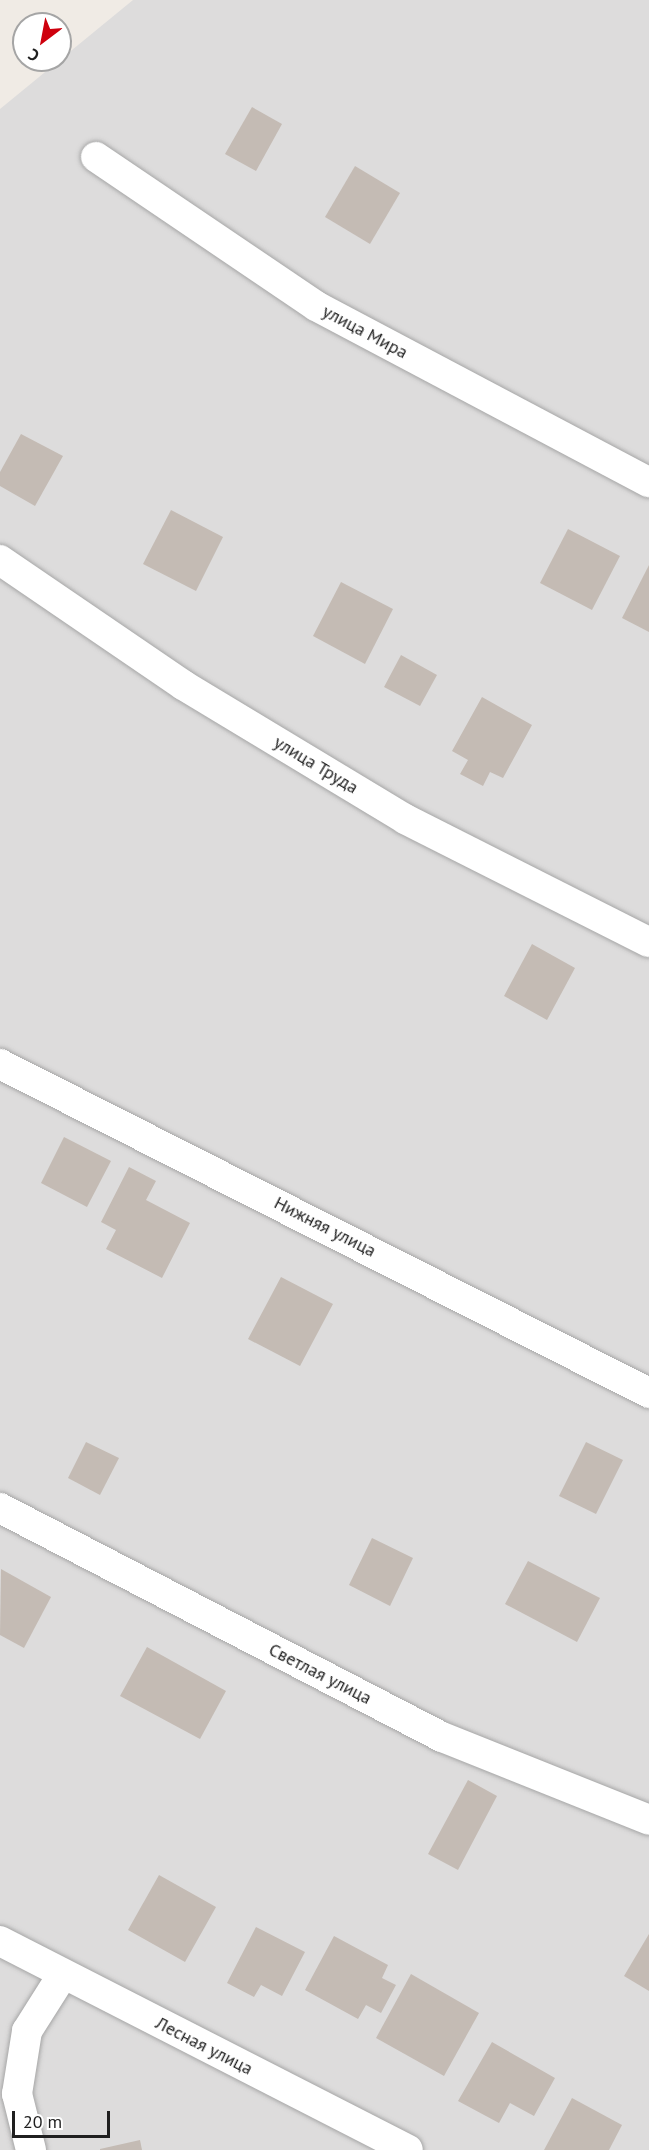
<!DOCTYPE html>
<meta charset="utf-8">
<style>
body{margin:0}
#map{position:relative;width:649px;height:2150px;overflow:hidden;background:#f0ebe5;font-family:"PT Sans",sans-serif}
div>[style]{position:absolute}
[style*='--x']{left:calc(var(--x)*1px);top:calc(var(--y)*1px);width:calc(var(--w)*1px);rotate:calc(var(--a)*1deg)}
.residential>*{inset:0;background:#dddcdc}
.building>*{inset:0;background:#c4bbb4}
.roads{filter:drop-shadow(0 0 2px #a6a6a6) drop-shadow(0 0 2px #a6a6a6)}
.street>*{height:30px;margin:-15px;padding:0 15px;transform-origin:15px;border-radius:15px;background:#fff}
span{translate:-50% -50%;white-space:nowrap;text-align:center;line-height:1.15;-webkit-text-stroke:6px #fff;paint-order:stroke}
.street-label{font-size:18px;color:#1f1f1f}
.north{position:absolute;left:12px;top:12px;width:60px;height:60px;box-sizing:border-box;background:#fff;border:2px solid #a5a5a5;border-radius:50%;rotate:212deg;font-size:16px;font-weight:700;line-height:24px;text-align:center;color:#1f1f1f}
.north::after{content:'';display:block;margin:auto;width:21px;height:27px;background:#ce000d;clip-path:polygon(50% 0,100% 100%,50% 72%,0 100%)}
.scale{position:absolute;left:12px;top:2111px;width:98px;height:27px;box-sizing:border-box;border:3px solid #1f1f1f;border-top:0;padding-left:8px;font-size:18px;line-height:21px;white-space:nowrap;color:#1f1f1f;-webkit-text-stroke:4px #fff;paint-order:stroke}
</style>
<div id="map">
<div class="residential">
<i style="clip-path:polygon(133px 0,649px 0,649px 2150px,0 2150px,0 109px)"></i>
</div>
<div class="building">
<i style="clip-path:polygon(252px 107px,282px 124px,256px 171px,225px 154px)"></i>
<i style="clip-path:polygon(355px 166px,400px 193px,370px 244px,325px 217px)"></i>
<i style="clip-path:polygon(21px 434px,63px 456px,35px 506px,0 486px,0 472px)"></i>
<i style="clip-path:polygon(171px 510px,223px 537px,196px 591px,143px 564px)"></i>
<i style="clip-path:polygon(568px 529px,620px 556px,592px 610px,540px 583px)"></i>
<i style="clip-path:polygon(649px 565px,649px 632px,622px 618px)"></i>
<i style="clip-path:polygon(341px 582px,393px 609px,365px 664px,313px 636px)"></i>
<i style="clip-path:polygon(401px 655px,437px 675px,420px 706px,384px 687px)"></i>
<i style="clip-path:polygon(482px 697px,532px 725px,503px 778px,490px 772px,483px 786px,460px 774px,468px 760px,452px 751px)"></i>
<i style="clip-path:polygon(532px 944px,575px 968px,547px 1020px,504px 996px)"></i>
<i style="clip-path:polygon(64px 1137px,111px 1161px,87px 1207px,41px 1183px)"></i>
<i style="clip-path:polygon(129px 1167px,156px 1181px,146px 1200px,190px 1223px,162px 1278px,106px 1249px,116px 1230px,101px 1222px)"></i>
<i style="clip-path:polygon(281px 1277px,333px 1304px,300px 1366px,248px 1339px)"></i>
<i style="clip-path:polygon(86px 1442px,119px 1458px,100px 1495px,68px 1478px)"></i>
<i style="clip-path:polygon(586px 1442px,623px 1460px,596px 1514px,559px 1496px)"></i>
<i style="clip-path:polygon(372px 1538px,413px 1558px,390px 1606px,349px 1585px)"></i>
<i style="clip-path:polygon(528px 1561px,600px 1598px,577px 1642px,505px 1604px)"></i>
<i style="clip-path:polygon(1px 1569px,51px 1597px,24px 1648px,0 1635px)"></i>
<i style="clip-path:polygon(147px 1647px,226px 1691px,200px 1739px,120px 1696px)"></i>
<i style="clip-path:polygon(468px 1780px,497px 1796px,458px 1870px,428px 1854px)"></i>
<i style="clip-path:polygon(159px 1875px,216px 1907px,185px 1962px,128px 1930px)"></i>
<i style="clip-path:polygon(256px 1927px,305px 1952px,282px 1996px,261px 1985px,254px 1997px,227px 1983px)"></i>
<i style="clip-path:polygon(649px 1934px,649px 1991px,624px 1976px)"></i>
<i style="clip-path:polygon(334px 1936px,388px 1965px,382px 1978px,396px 1985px,381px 2013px,366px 2005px,358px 2019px,305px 1990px)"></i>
<i style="clip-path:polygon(411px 1974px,479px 2013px,444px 2076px,376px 2038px)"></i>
<i style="clip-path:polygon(492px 2042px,555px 2078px,534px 2116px,510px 2103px,499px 2123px,458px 2101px)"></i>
<i style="clip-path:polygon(572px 2098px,622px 2125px,609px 2150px,544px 2150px)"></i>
<i style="clip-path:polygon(140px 2140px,142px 2150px,100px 2150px,100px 2149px)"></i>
</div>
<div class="roads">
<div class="street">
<i style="--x:96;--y:157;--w:266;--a:34.1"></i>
<i style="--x:316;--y:306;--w:377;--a:27.9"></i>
<i style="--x:0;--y:560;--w:222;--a:34.3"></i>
<i style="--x:183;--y:685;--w:259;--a:31.1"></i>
<i style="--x:405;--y:819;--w:273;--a:26.8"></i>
<i style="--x:0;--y:1064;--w:728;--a:26.88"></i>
<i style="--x:0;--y:1508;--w:498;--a:27.4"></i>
<i style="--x:442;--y:1737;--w:223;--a:21.8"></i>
<i style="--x:0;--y:1941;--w:458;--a:27.1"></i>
<i style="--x:31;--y:2150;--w:58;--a:-104"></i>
<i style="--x:17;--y:2094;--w:64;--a:-81"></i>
<i style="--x:27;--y:2031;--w:67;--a:-57.7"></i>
</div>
</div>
<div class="street-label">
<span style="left:365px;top:332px;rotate:28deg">улица Мира</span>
<span style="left:316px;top:765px;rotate:31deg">улица Труда</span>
<span style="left:325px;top:1227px;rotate:27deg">Нижняя улица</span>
<span style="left:320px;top:1674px;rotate:27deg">Светлая улица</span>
<span style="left:204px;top:2046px;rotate:27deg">Лесная улица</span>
</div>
<div class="north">С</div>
<div class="scale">20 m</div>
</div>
